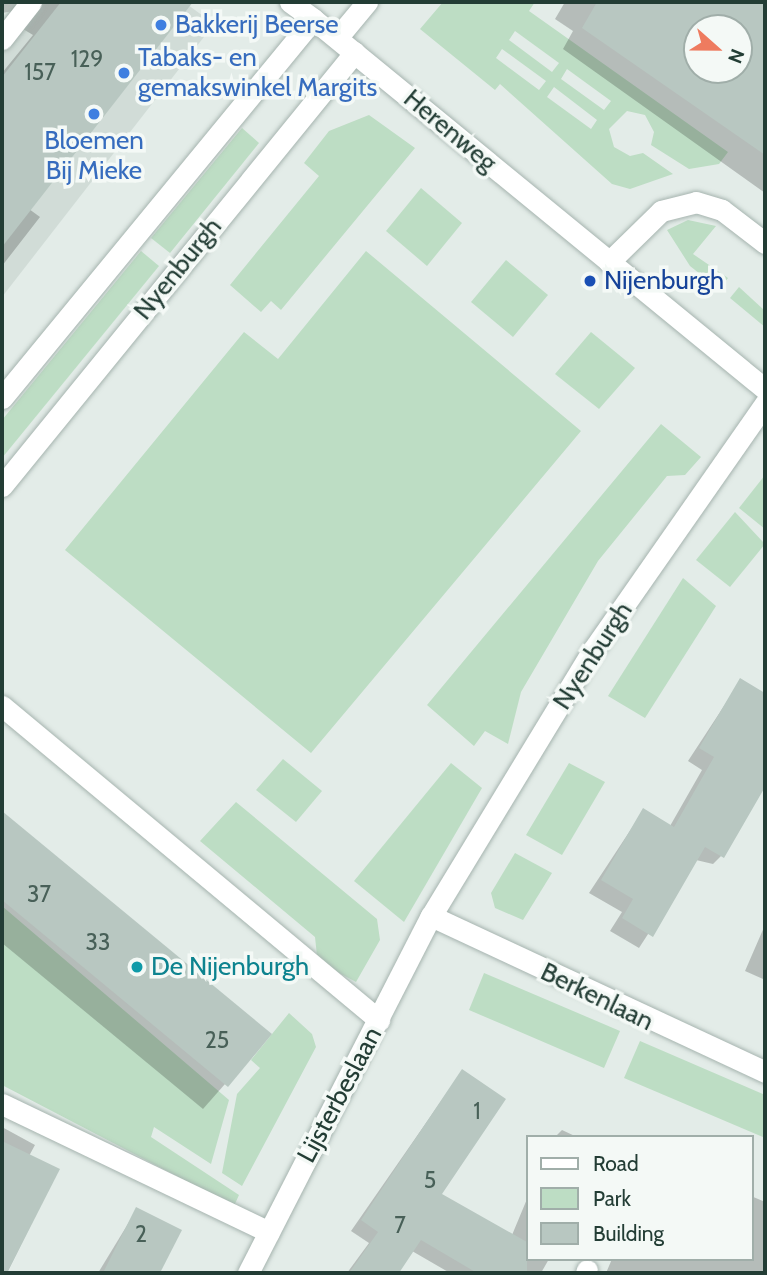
<!DOCTYPE html>
<style>
body{margin:0}
#map{position:relative;width:767px;height:1275px;overflow:hidden;background:#e3ece8;font-family:Cabin,sans-serif}
div>[style]{position:absolute}
[style*='--x']{left:calc(var(--x)*1px);top:calc(var(--y)*1px);width:calc(var(--w)*1px);rotate:calc(var(--a)*1deg)}
.built>*{inset:0;background:#d1dcd7}
.green>*{inset:0;background:#bdddc4}
.shadow>*{inset:0;background:#0003}
.building>*{inset:0;background:#b8c7c1}
.roads{filter:drop-shadow(0 0 2px #a6b4af) drop-shadow(0 0 2px #a6b4af)}
.lane>*{height:21px;margin:-10.5px;padding:0 10.5px;transform-origin:10.5px;border-radius:10.5px;background:#fff}
.street>*{height:21px;margin:-10.5px;padding:0 10.5px;transform-origin:10.5px;border-radius:10.5px;background:#fff}
.secondary>*{height:21px;margin:-10.5px;padding:0 10.5px;transform-origin:10.5px;border-radius:10.5px;background:#fff}
.dots>*{width:19px;height:19px;translate:-50% -50%;box-sizing:border-box;border:4px solid #f4f9f6;border-radius:50%}
span{translate:-50% -50%;white-space:nowrap;text-align:center;line-height:1.15;-webkit-text-stroke:7px #f4f9f6;paint-order:stroke}
.number-label{font-size:23px;color:#486058}
.number-label span{-webkit-text-stroke-width:0}
.shop-label{font-size:26px;color:#366cbe}
.left{translate:0 -50%;text-align:left}
.street-label{font-size:26px;color:#233d35}
.transit-label{font-size:26px;color:#164399}
.culture-label{font-size:26px;color:#0d838f}
.frame{position:absolute;inset:0;border:4px solid #233d35;pointer-events:none}
.legend{position:absolute;left:526px;top:1135px;width:228px;height:126px;box-sizing:border-box;background:#f4f9f6;border:2px solid #a0aea9;margin:0;padding:9px 12px;list-style:none;font-size:21px;color:#233d35}
.legend li{display:flex;align-items:center;gap:14px;height:35px}
.legend b{width:35px;border:2px solid #a0aea9}
.north{position:absolute;left:683px;top:14px;width:70px;height:70px;box-sizing:border-box;background:#f4f9f6;border:2px solid #a0aea9;border-radius:50%;rotate:111deg;font-size:19px;font-weight:700;line-height:28px;text-align:center;color:#233d35}
.north::after{content:'';display:block;margin:auto;width:24px;height:32px;background:#ee7b5f;clip-path:polygon(50% 0,100% 100%,50% 72%,0 100%)}
</style>
<div id="map">
<div class="built">
<i style="clip-path:polygon(17px 2px,184px 2px,214px 24px,2px 297px,2px 22px)"></i>
</div>
<div class="green">
<i style="clip-path:polygon(evenodd,443px 2px,535px 2px,529px 11px,728px 152px,719px 164px,689px 169px,651px 145px,654px 132px,645px 115px,627px 111px,609px 129px,614px 147px,630px 156px,643px 153px,673px 174px,630px 189px,612px 184px,500px 84px,495px 90px,420px 29px,443px 2px,515px 31px,559px 63px,552px 72px,509px 40px,515px 31px,443px 2px,502px 49px,546px 81px,539px 90px,496px 58px,502px 49px,443px 2px,567px 69px,611px 101px,604px 110px,561px 79px,567px 69px,443px 2px,554px 87px,597px 120px,591px 129px,547px 97px,554px 87px)"></i>
<i style="clip-path:polygon(369px 115px,415px 148px,281px 310px,271px 301px,261px 312px,230px 285px,319px 176px,304px 163px,329px 131px)"></i>
<i style="clip-path:polygon(242px 128px,259px 143px,170px 253px,151px 238px)"></i>
<i style="clip-path:polygon(421px 188px,462px 223px,427px 266px,386px 231px)"></i>
<i style="clip-path:polygon(688px 220px,716px 226px,693px 254px,728px 278px,719px 289px,690px 266px,667px 230px)"></i>
<i style="clip-path:polygon(141px 251px,159px 266px,2px 458px,2px 420px)"></i>
<i style="clip-path:polygon(366px 251px,581px 431px,311px 753px,65px 550px,244px 332px,278px 359px)"></i>
<i style="clip-path:polygon(506px 260px,548px 295px,513px 337px,471px 302px)"></i>
<i style="clip-path:polygon(739px 287px,765px 311px,765px 327px,730px 298px)"></i>
<i style="clip-path:polygon(591px 332px,635px 368px,599px 409px,555px 374px)"></i>
<i style="clip-path:polygon(661px 424px,701px 457px,685px 475px,667px 476px,598px 561px,521px 692px,508px 744px,485px 731px,474px 746px,427px 705px)"></i>
<i style="clip-path:polygon(765px 475px,765px 529px,739px 508px)"></i>
<i style="clip-path:polygon(735px 512px,765px 544px,730px 587px,696px 560px)"></i>
<i style="clip-path:polygon(683px 578px,716px 606px,645px 718px,608px 696px)"></i>
<i style="clip-path:polygon(283px 759px,322px 791px,296px 822px,256px 790px)"></i>
<i style="clip-path:polygon(451px 763px,482px 788px,404px 922px,354px 881px)"></i>
<i style="clip-path:polygon(569px 763px,605px 782px,562px 855px,526px 835px)"></i>
<i style="clip-path:polygon(236px 802px,377px 919px,380px 940px,356px 982px,328px 967px,317px 956px,315px 937px,200px 841px)"></i>
<i style="clip-path:polygon(515px 853px,552px 873px,523px 920px,495px 908px,491px 893px)"></i>
<i style="clip-path:polygon(2px 906px,229px 1100px,211px 1164px,154px 1127px,151px 1137px,239px 1195px,234px 1206px,2px 1085px)"></i>
<i style="clip-path:polygon(484px 973px,620px 1031px,604px 1068px,469px 1010px)"></i>
<i style="clip-path:polygon(289px 1013px,312px 1034px,316px 1047px,242px 1186px,222px 1173px,237px 1094px,260px 1068px,251px 1060px)"></i>
<i style="clip-path:polygon(640px 1041px,765px 1095px,765px 1138px,624px 1078px)"></i>
</div>
<div class="shadow">
<i style="clip-path:polygon(2px 2px,161px 2px,179px 16px,29px 209px,40px 217px,2px 266px,2px 73px,33px 35px,23px 29px,20px 10px,2px 13px)"></i>
<i style="clip-path:polygon(evenodd,565px 2px,765px 2px,765px 193px,563px 49px,573px 31px,555px 19px,565px 2px,697px 28px,739px 28px,739px 70px,697px 70px,697px 28px)"></i>
<i style="clip-path:polygon(741px 680px,765px 695px,765px 781px,726px 851px,713px 864px,696px 860px,639px 948px,610px 931px,622px 912px,589px 893px,643px 811px,670px 826px,702px 770px,688px 761px)"></i>
<i style="clip-path:polygon(2px 813px,269px 1034px,203px 1109px,2px 943px)"></i>
<i style="clip-path:polygon(765px 925px,765px 924px,765px 989px,763px 979px,745px 971px)"></i>
<i style="clip-path:polygon(462px 1071px,440px 1195px,512px 1235px,527px 1199px,527px 1259px,549px 1259px,541px 1273px,450px 1273px,412px 1251px,397px 1273px,347px 1273px,369px 1243px,351px 1231px)"></i>
<i style="clip-path:polygon(2px 1127px,35px 1145px,29px 1156px,58px 1170px,7px 1273px,2px 1273px)"></i>
<i style="clip-path:polygon(562px 1130px,577px 1137px,555px 1137px)"></i>
<i style="clip-path:polygon(751px 1196px,765px 1202px,765px 1273px,606px 1273px,612px 1259px,751px 1259px)"></i>
<i style="clip-path:polygon(137px 1209px,180px 1230px,158px 1273px,98px 1273px)"></i>
</div>
<div class="building">
<i style="clip-path:polygon(61px 2px,193px 2px,2px 247px,2px 77px)"></i>
<i style="clip-path:polygon(evenodd,597px 2px,765px 2px,765px 155px,582px 28px,597px 2px,697px 28px,739px 28px,739px 70px,697px 70px,697px 28px)"></i>
<i style="clip-path:polygon(740px 678px,765px 693px,765px 787px,724px 858px,705px 847px,653px 937px,622px 918px,633px 899px,601px 880px,643px 808px,674px 827px,714px 757px,699px 748px)"></i>
<i style="clip-path:polygon(2px 811px,272px 1034px,228px 1087px,2px 900px)"></i>
<i style="clip-path:polygon(462px 1069px,506px 1099px,442px 1194px,527px 1242px,527px 1273px,477px 1273px,421px 1240px,399px 1273px,349px 1273px,378px 1232px,361px 1220px)"></i>
<i style="clip-path:polygon(2px 1141px,60px 1169px,7px 1273px,2px 1273px)"></i>
<i style="clip-path:polygon(136px 1207px,182px 1230px,160px 1273px,103px 1273px)"></i>
</div>
<div class="roads">
<div class="lane">
<i style="--x:2;--y:39;--w:47;--a:-51.9"></i>
<i style="--x:609;--y:262;--w:73;--a:-44.4"></i>
<i style="--x:661;--y:211;--w:36;--a:-14"></i>
<i style="--x:696;--y:202;--w:27;--a:17"></i>
<i style="--x:722;--y:210;--w:54;--a:37.5"></i>
<i style="--x:2;--y:1104;--w:296;--a:25.6"></i>
<i style="--x:586;--y:1273;--w:3;--a:-72"></i>
</div>
<div class="street">
<i style="--x:290;--y:2;--w:29;--a:36"></i>
<i style="--x:337;--y:38;--w:47;--a:-50.2"></i>
<i style="--x:2;--y:706;--w:491;--a:39.8"></i>
<i style="--x:431;--y:916;--w:369;--a:25"></i>
<i style="--x:248;--y:1273;--w:401;--a:-62.9"></i>
<i style="--x:431;--y:916;--w:311;--a:-58.7"></i>
<i style="--x:593;--y:650;--w:301;--a:-55.1"></i>
</div>
<div class="secondary">
<i style="--x:2;--y:398;--w:490;--a:-50.6"></i>
<i style="--x:313;--y:19;--w:584;--a:39.3"></i>
<i style="--x:2;--y:486;--w:559;--a:-50.88"></i>
</div>
</div>
<div class="dots">
<i style="left:161px;top:25px;background:#3f7fe0"></i>
<i style="left:124px;top:73px;background:#3f7fe0"></i>
<i style="left:94px;top:114px;background:#3f7fe0"></i>
<i style="left:590px;top:281px;background:#1a4fb4"></i>
<i style="left:137px;top:967px;background:#0f9aa8"></i>
</div>
<div class="number-label">
<span style="left:87px;top:59px">129</span>
<span style="left:40px;top:72px">157</span>
<span style="left:39px;top:894px">37</span>
<span style="left:98px;top:942px">33</span>
<span style="left:217px;top:1040px">25</span>
<span style="left:477px;top:1111px">1</span>
<span style="left:430px;top:1180px">5</span>
<span style="left:400px;top:1225px">7</span>
<span style="left:141px;top:1234px">2</span>
</div>
<div class="shop-label">
<span class="left" style="left:175px;top:25px">Bakkerij Beerse</span>
<span class="left" style="left:138px;top:73px">Tabaks- en<br>gemakswinkel Margits</span>
<span style="left:94px;top:156px">Bloemen<br>Bij Mieke</span>
</div>
<div class="street-label">
<span style="left:450px;top:131px;rotate:40deg">Herenweg</span>
<span style="left:178px;top:269px;rotate:-51deg">Nyenburgh</span>
<span style="left:593px;top:656px;rotate:-57deg">Nyenburgh</span>
<span style="left:597px;top:997px;rotate:26deg">Berkenlaan</span>
<span style="left:340px;top:1095px;rotate:-62deg">Lijsterbeslaan</span>
</div>
<div class="transit-label">
<span class="left" style="left:604px;top:281px">Nijenburgh</span>
</div>
<div class="culture-label">
<span class="left" style="left:151px;top:967px">De Nijenburgh</span>
</div>
<div class="frame"></div>
<ul class="legend">
<li><b style="height:9px;background:#fff"></b>Road</li>
<li><b style="height:19px;background:#bdddc4"></b>Park</li>
<li><b style="height:19px;background:#b8c7c1"></b>Building</li>
</ul>
<div class="north">N</div>
</div>
